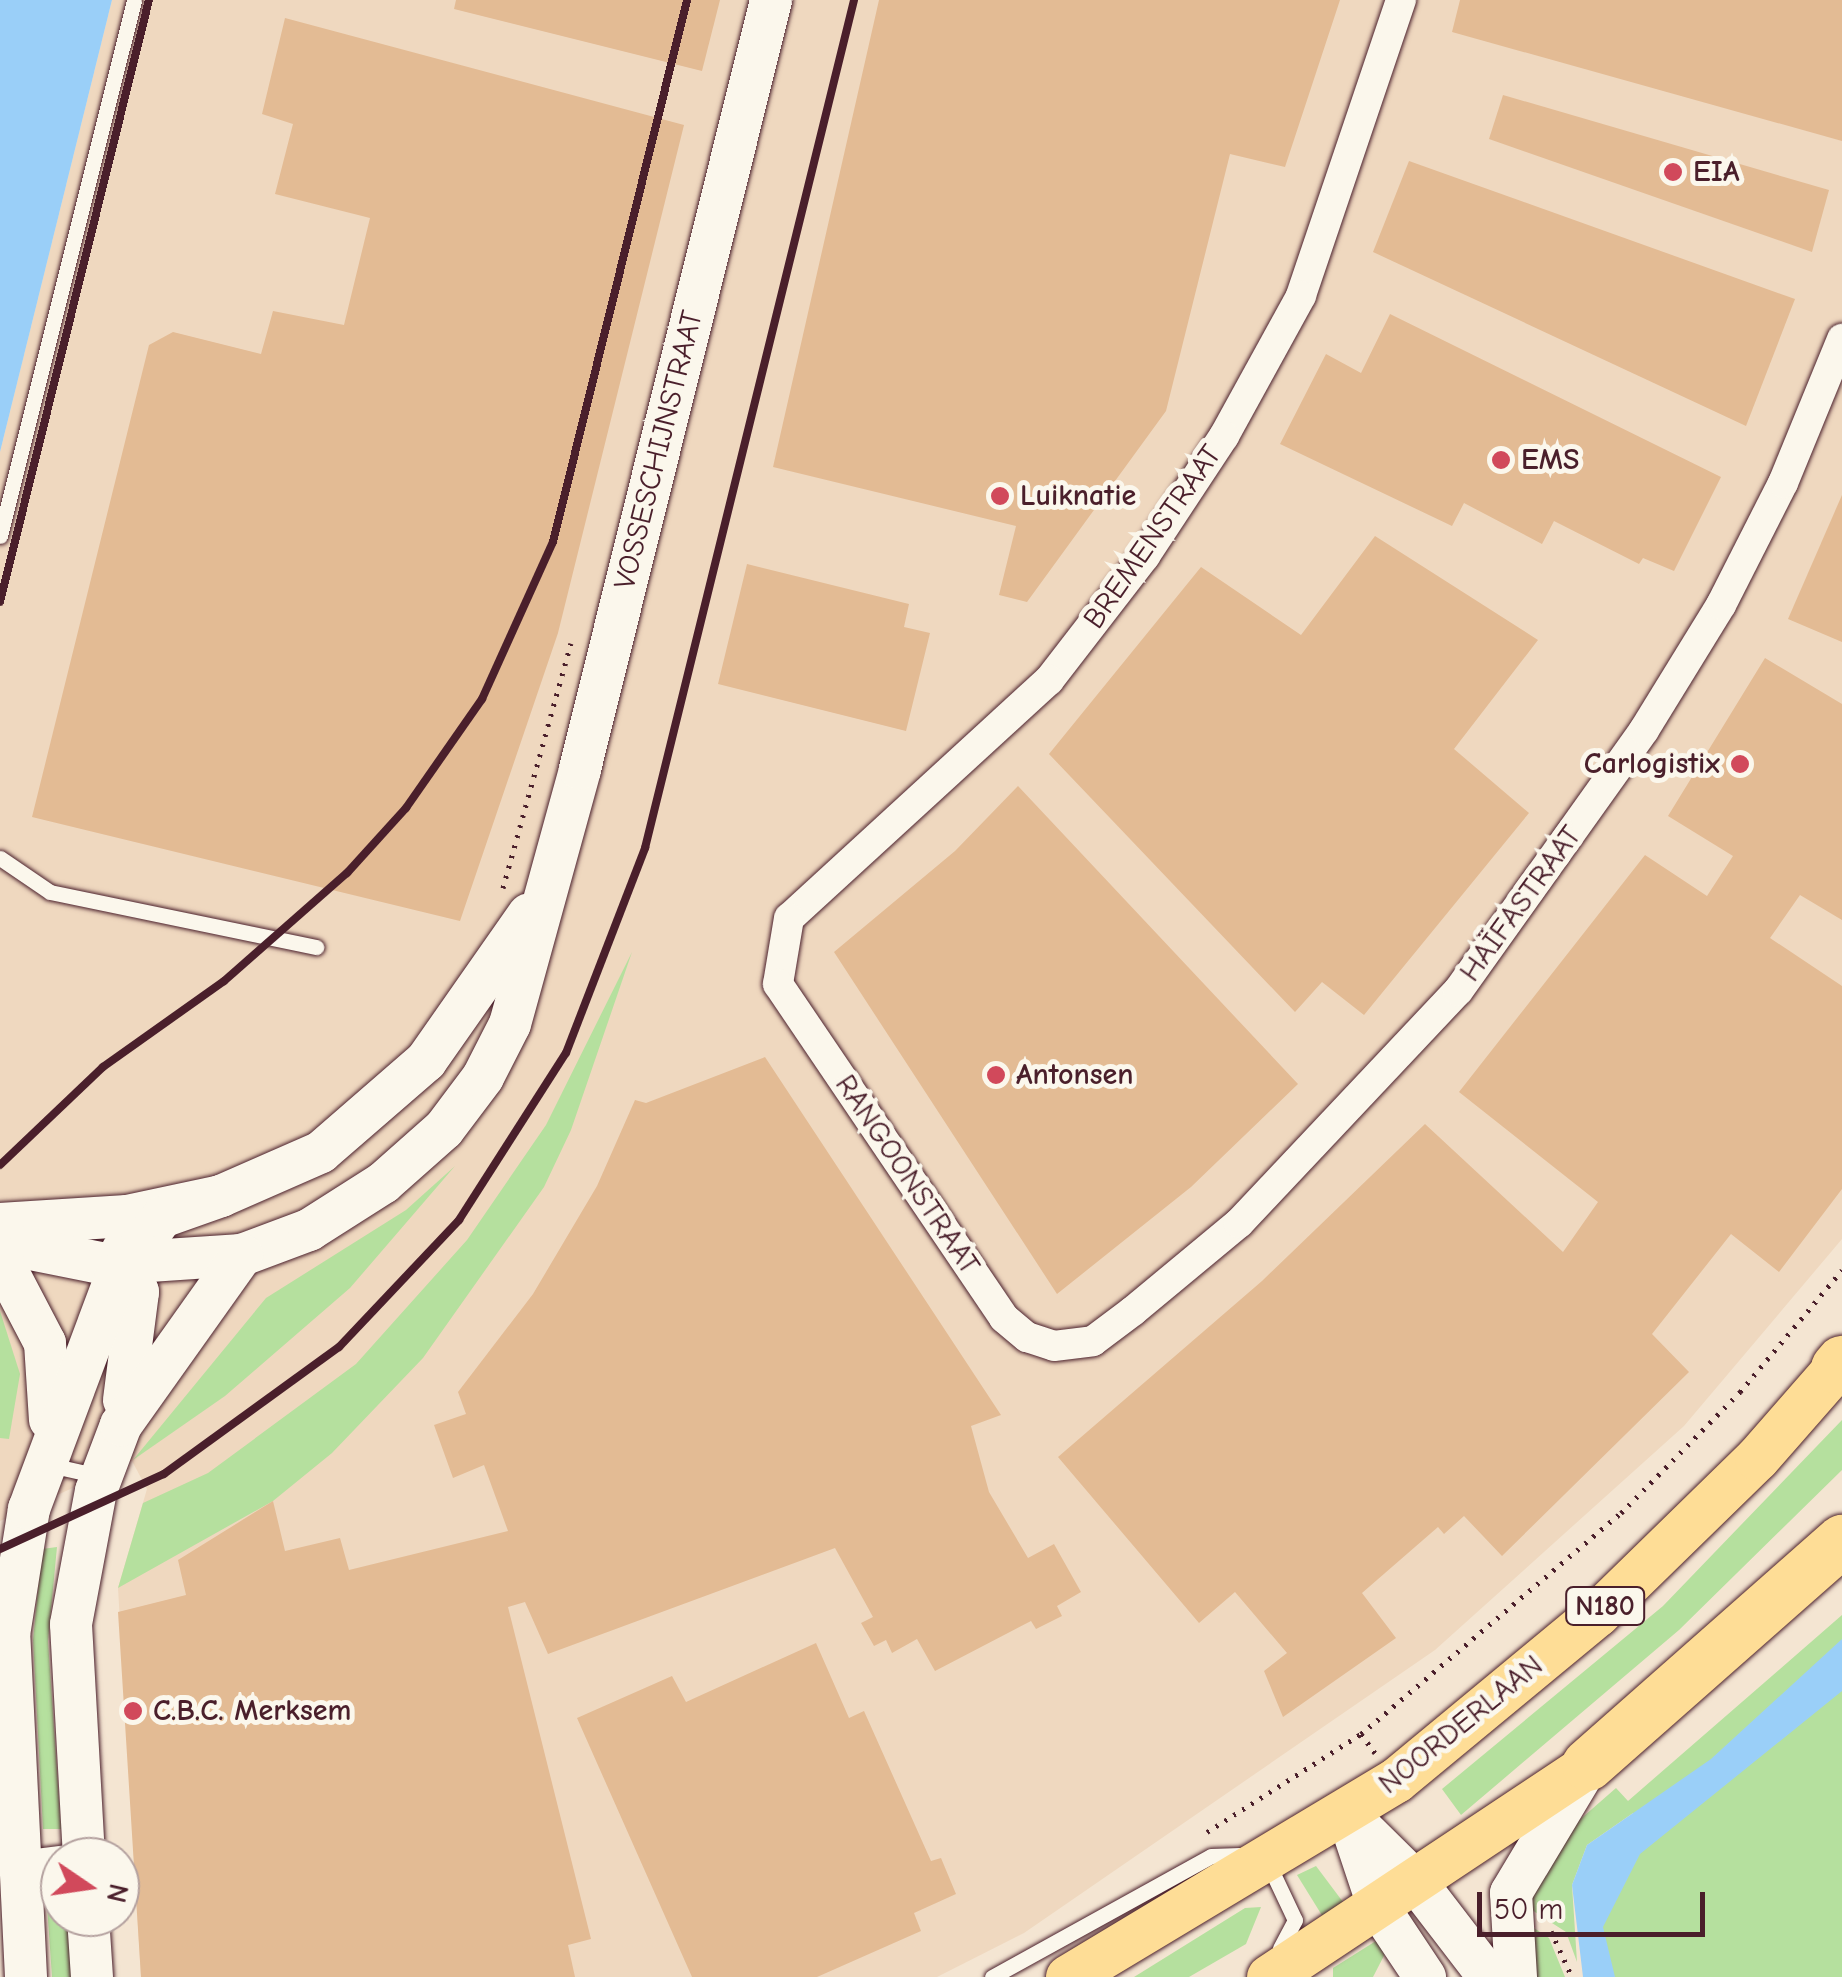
<!DOCTYPE html>
<meta charset="utf-8">
<style>
body{margin:0}
#map{position:relative;width:1842px;height:1977px;overflow:hidden;background:#f4e5d2;font-family:"Comic Neue",sans-serif}
div>[style]{position:absolute}
[style*='--x']{left:calc(var(--x)*1px);top:calc(var(--y)*1px);width:calc(var(--w)*1px);rotate:calc(var(--a)*1deg)}
.built>*{inset:0;background:#efd8bf}
.green>*{inset:0;background:#b5e09e}
.water>*{inset:0;background:#9acff8}
.building>*{inset:0;background:#e3bb94}
.path>*{height:5px;margin-top:-2.5px;transform-origin:0;background:repeating-linear-gradient(90deg,#4a1f2b 0 2.5px,transparent 0 10.5px)}
.roads{filter:drop-shadow(0 0 2px #4a1f2b) drop-shadow(0 0 2px #4a1f2b)}
.lane>*{height:15px;margin:-7.5px;padding:0 7.5px;transform-origin:7.5px;border-radius:7.5px;background:#fbf7ec}
.street>*{height:30px;margin:-15px;padding:0 15px;transform-origin:15px;border-radius:15px;background:#fbf7ec}
.secondary>*{height:42px;margin:-21px;padding:0 21px;transform-origin:21px;border-radius:21px;background:#fbf7ec}
.primary>*{height:45px;margin:-22.5px;padding:0 22.5px;transform-origin:22.5px;border-radius:22.5px;background:#fedd96}
.highway>*{height:52px;margin:-26px;padding:0 26px;transform-origin:26px;border-radius:26px;background:#fedd96}
.rail>*{height:8px;margin:-4px;padding:0 4px;transform-origin:4px;border-radius:4px;background:#4a1f2b}
.dots>*{width:28px;height:28px;translate:-50% -50%;box-sizing:border-box;border:5px solid #fbf7ec;border-radius:50%}
span{translate:-50% -50%;white-space:nowrap;text-align:center;line-height:1.15;-webkit-text-stroke:10px #fbf7ec;paint-order:stroke}
.shield-label span{padding:2px 8px;background:#fbf7ec;border:2px solid;border-radius:8px;-webkit-text-stroke-width:0}
.shield-label{font-size:28px;color:#4a1f2b;font-weight:700}
.poi-label{font-size:30px;color:#4a1f2b;font-weight:700}
.left{translate:0 -50%;text-align:left}
.right{translate:-100% -50%;text-align:right}
.street-label{font-size:30px;color:#4a1f2b}
.north{position:absolute;left:40px;top:1837px;width:100px;height:100px;box-sizing:border-box;background:#fbf7ec;border:2px solid #b4a19f;border-radius:50%;rotate:103deg;font-size:28px;font-weight:700;line-height:40px;text-align:center;color:#4a1f2b}
.north::after{content:'';display:block;margin:auto;width:35px;height:45px;background:#d1495b;clip-path:polygon(50% 0,100% 100%,50% 72%,0 100%)}
.scale{position:absolute;left:1477px;top:1892px;width:228px;height:45px;box-sizing:border-box;border:5px solid #4a1f2b;border-top:0;padding-left:12px;font-size:30px;line-height:35px;white-space:nowrap;color:#4a1f2b;-webkit-text-stroke:8px #fbf7ec;paint-order:stroke}
</style>
<div id="map">
<div class="built">
<i style="clip-path:polygon(112px 0,1842px 0,1842px 1239px,1684px 1426px,1435px 1650px,1024px 1933px,937px 1977px,141px 1977px,118px 1588px,147px 1489px,132px 1461px,0 1521px,0 452px)"></i>
</div>
<div class="green">
<i style="clip-path:polygon(632px 952px,571px 1130px,544px 1187px,423px 1358px,332px 1453px,273px 1501px,118px 1588px,143px 1503px,208px 1473px,356px 1364px,467px 1240px,546px 1125px)"></i>
<i style="clip-path:polygon(455px 1166px,350px 1288px,225px 1396px,133px 1460px,266px 1298px,406px 1210px)"></i>
<i style="clip-path:polygon(0 1311px,20px 1374px,9px 1439px,0 1438px)"></i>
<i style="clip-path:polygon(1842px 1420px,1842px 1470px,1679px 1630px,1461px 1815px,1442px 1789px,1663px 1606px)"></i>
<i style="clip-path:polygon(57px 1547px,48px 1641px,61px 1829px,43px 1829px,33px 1640px,42px 1549px)"></i>
<i style="clip-path:polygon(1842px 1615px,1842px 1977px,1596px 1977px,1589px 1945px,1633px 1813px,1587px 1845px,1572px 1885px,1577px 1962px,1566px 1932px,1524px 1905px,1560px 1837px,1616px 1788px,1628px 1801px)"></i>
<i style="clip-path:polygon(1316px 1866px,1343px 1902px,1323px 1917px,1297px 1875px)"></i>
<i style="clip-path:polygon(60px 1890px,60px 1917px,68px 1917px,71px 1977px,52px 1977px,46px 1891px)"></i>
<i style="clip-path:polygon(1261px 1907px,1246px 1944px,1189px 1977px,1134px 1977px,1245px 1908px)"></i>
<i style="clip-path:polygon(1525px 1922px,1549px 1938px,1565px 1977px,1535px 1977px)"></i>
<i style="clip-path:polygon(1379px 1939px,1390px 1944px,1373px 1977px,1333px 1977px,1333px 1968px)"></i>
</div>
<div class="water">
<i style="clip-path:polygon(0 0,112px 0,0 452px)"></i>
<i style="clip-path:polygon(1842px 1639px,1842px 1691px,1640px 1854px,1603px 1927px,1615px 1977px,1583px 1977px,1572px 1885px,1587px 1845px,1711px 1759px)"></i>
</div>
<div class="building">
<i style="clip-path:polygon(456px 0,720px 0,702px 71px,454px 9px)"></i>
<i style="clip-path:polygon(879px 0,1340px 0,1285px 167px,1230px 154px,1166px 411px,1027px 602px,999px 595px,1016px 526px,773px 467px)"></i>
<i style="clip-path:polygon(1460px 0,1842px 0,1842px 141px,1452px 32px)"></i>
<i style="clip-path:polygon(285px 18px,684px 125px,558px 633px,460px 921px,32px 817px,149px 345px,173px 332px,261px 354px,273px 311px,344px 325px,370px 218px,275px 194px,293px 124px,262px 114px)"></i>
<i style="clip-path:polygon(1503px 95px,1829px 190px,1812px 252px,1489px 139px)"></i>
<i style="clip-path:polygon(1409px 161px,1795px 299px,1746px 426px,1373px 252px)"></i>
<i style="clip-path:polygon(1390px 314px,1721px 477px,1674px 571px,1643px 558px,1639px 564px,1554px 521px,1542px 544px,1464px 503px,1452px 526px,1280px 444px,1326px 354px,1361px 373px)"></i>
<i style="clip-path:polygon(1842px 495px,1842px 642px,1788px 619px)"></i>
<i style="clip-path:polygon(1375px 536px,1538px 640px,1454px 749px,1529px 813px,1364px 1015px,1322px 982px,1295px 1012px,1049px 754px,1201px 567px,1301px 635px)"></i>
<i style="clip-path:polygon(747px 564px,909px 604px,904px 627px,930px 633px,906px 731px,718px 684px)"></i>
<i style="clip-path:polygon(1765px 658px,1842px 704px,1842px 920px,1800px 895px,1770px 938px,1842px 986px,1842px 1189px,1779px 1272px,1731px 1234px,1652px 1334px,1689px 1372px,1502px 1556px,1464px 1516px,1444px 1534px,1438px 1527px,1362px 1593px,1396px 1638px,1283px 1717px,1264px 1671px,1287px 1653px,1235px 1592px,1199px 1623px,1058px 1457px,1262px 1281px,1425px 1124px,1563px 1252px,1598px 1202px,1459px 1092px,1645px 855px,1707px 896px,1733px 856px,1668px 816px)"></i>
<i style="clip-path:polygon(1018px 786px,1298px 1084px,1191px 1187px,1057px 1294px,834px 952px,955px 851px)"></i>
<i style="clip-path:polygon(765px 1057px,1001px 1415px,971px 1426px,989px 1492px,1028px 1558px,1054px 1544px,1081px 1592px,1057px 1606px,1062px 1616px,1036px 1629px,1031px 1621px,935px 1671px,917px 1639px,892px 1653px,886px 1640px,874px 1646px,861px 1623px,873px 1617px,835px 1548px,548px 1654px,525px 1602px,508px 1607px,591px 1939px,568px 1945px,575px 1977px,141px 1977px,118px 1612px,186px 1595px,178px 1560px,273px 1501px,285px 1551px,340px 1538px,349px 1570px,508px 1531px,484px 1465px,453px 1478px,434px 1425px,466px 1414px,458px 1392px,533px 1294px,597px 1186px,635px 1100px,646px 1103px)"></i>
<i style="clip-path:polygon(816px 1643px,849px 1718px,864px 1711px,931px 1861px,941px 1858px,956px 1894px,914px 1913px,921px 1931px,817px 1977px,692px 1977px,577px 1718px,672px 1676px,686px 1702px)"></i>
</div>
<div class="path">
<i style="--x:503;--y:888;--w:254;--a:-74.5"></i>
<i style="--x:1375;--y:1753;--w:24;--a:-126"></i>
<i style="--x:1361;--y:1734;--w:341;--a:-40.4"></i>
<i style="--x:1621;--y:1513;--w:170;--a:-45.5"></i>
<i style="--x:1740;--y:1392;--w:159;--a:-50.1"></i>
<i style="--x:1207;--y:1832;--w:183;--a:-32.5"></i>
<i style="--x:1551;--y:1931;--w:51;--a:65.5"></i>
</div>
<div class="roads">
<div class="lane">
<i style="--x:0;--y:536;--w:552;--a:-75.96"></i>
<i style="--x:0;--y:858;--w:60;--a:34.2"></i>
<i style="--x:50;--y:892;--w:272;--a:11.7"></i>
<i style="--x:50;--y:1465;--w:50;--a:12.7"></i>
<i style="--x:1268;--y:1863;--w:63;--a:64.7"></i>
<i style="--x:1295;--y:1920;--w:32;--a:118"></i>
<i style="--x:992;--y:1977;--w:250;--a:-28.9"></i>
<i style="--x:1211;--y:1856;--w:36;--a:-2"></i>
</div>
<div class="street">
<i style="--x:1401;--y:0;--w:312;--a:108.7"></i>
<i style="--x:1301;--y:296;--w:160;--a:118.8"></i>
<i style="--x:1224;--y:436;--w:144;--a:123.4"></i>
<i style="--x:1145;--y:556;--w:157;--a:127.7"></i>
<i style="--x:1049;--y:680;--w:352;--a:137.5"></i>
<i style="--x:789;--y:918;--w:67;--a:99.5"></i>
<i style="--x:778;--y:984;--w:403;--a:55.9"></i>
<i style="--x:1004;--y:1318;--w:30;--a:40"></i>
<i style="--x:1027;--y:1337;--w:28;--a:18"></i>
<i style="--x:1054;--y:1346;--w:39;--a:-7"></i>
<i style="--x:1093;--y:1341;--w:50;--a:-36.9"></i>
<i style="--x:1133;--y:1311;--w:138;--a:-39.7"></i>
<i style="--x:1239;--y:1223;--w:319;--a:-46.7"></i>
<i style="--x:1458;--y:991;--w:320;--a:-54.5"></i>
<i style="--x:1644;--y:730;--w:147;--a:-58.4"></i>
<i style="--x:1721;--y:605;--w:137;--a:-63.1"></i>
<i style="--x:1783;--y:483;--w:156;--a:-67.7"></i>
<i style="--x:20;--y:1866;--w:40;--a:-7.1"></i>
</div>
<div class="secondary">
<i style="--x:0;--y:1224;--w:127;--a:-3.6"></i>
<i style="--x:127;--y:1216;--w:96;--a:-12"></i>
<i style="--x:221;--y:1196;--w:109;--a:-23.7"></i>
<i style="--x:321;--y:1152;--w:139;--a:-40.9"></i>
<i style="--x:426;--y:1061;--w:179;--a:-55"></i>
<i style="--x:0;--y:1243;--w:107;--a:11.3"></i>
<i style="--x:105;--y:1264;--w:137;--a:-3.8"></i>
<i style="--x:242;--y:1255;--w:72;--a:-20.5"></i>
<i style="--x:309;--y:1230;--w:88;--a:-32.4"></i>
<i style="--x:383;--y:1183;--w:81;--a:-41.5"></i>
<i style="--x:444;--y:1129;--w:65;--a:-53.1"></i>
<i style="--x:483;--y:1077;--w:59;--a:-63"></i>
<i style="--x:510;--y:1024;--w:264;--a:-74.6"></i>
<i style="--x:580;--y:769;--w:792;--a:-76.05"></i>
<i style="--x:122;--y:1251;--w:44;--a:68.7"></i>
<i style="--x:138;--y:1292;--w:109;--a:97.4"></i>
<i style="--x:0;--y:1257;--w:97;--a:62.4"></i>
<i style="--x:45;--y:1343;--w:77;--a:86.3"></i>
<i style="--x:1348;--y:1815;--w:95;--a:44.6"></i>
<i style="--x:1416;--y:1882;--w:120;--a:52.5"></i>
<i style="--x:1350;--y:1821;--w:92;--a:71.6"></i>
<i style="--x:1379;--y:1908;--w:83;--a:56.3"></i>
<i style="--x:84;--y:1857;--w:233;--a:-93.2"></i>
<i style="--x:71;--y:1624;--w:135;--a:-79.4"></i>
<i style="--x:96;--y:1491;--w:71;--a:-69.3"></i>
<i style="--x:121;--y:1425;--w:209;--a:-54.6"></i>
<i style="--x:88;--y:1917;--w:60;--a:86.2"></i>
<i style="--x:26;--y:1977;--w:342;--a:-92.8"></i>
<i style="--x:9;--y:1635;--w:128;--a:-81"></i>
<i style="--x:29;--y:1509;--w:242;--a:-69.5"></i>
<i style="--x:114;--y:1282;--w:81;--a:-53.6"></i>
<i style="--x:162;--y:1217;--w:63;--a:-19.6"></i>
<i style="--x:1516;--y:1977;--w:84;--a:-93.4"></i>
<i style="--x:1511;--y:1893;--w:149;--a:-59"></i>
</div>
<div class="primary">
<i style="--x:1068;--y:1977;--w:383;--a:-31"></i>
<i style="--x:1396;--y:1780;--w:261;--a:-39.6"></i>
<i style="--x:1597;--y:1614;--w:223;--a:-44.3"></i>
<i style="--x:1757;--y:1458;--w:129;--a:-48.8"></i>
<i style="--x:1269;--y:1977;--w:383;--a:-33.6"></i>
</div>
<div class="highway">
<i style="--x:1837;--y:1368;--w:8;--a:-50"></i>
<i style="--x:1588;--y:1765;--w:339;--a:-41.4"></i>
</div>
</div>
<div class="rail">
<i style="--x:0;--y:602;--w:620;--a:-76.1"></i>
<i style="--x:0;--y:1165;--w:142;--a:-43.6"></i>
<i style="--x:103;--y:1067;--w:148;--a:-35.4"></i>
<i style="--x:224;--y:981;--w:164;--a:-41.3"></i>
<i style="--x:347;--y:873;--w:88;--a:-47.8"></i>
<i style="--x:406;--y:808;--w:133;--a:-55.1"></i>
<i style="--x:482;--y:699;--w:172;--a:-65.7"></i>
<i style="--x:553;--y:542;--w:558;--a:-76.11"></i>
<i style="--x:0;--y:1549;--w:180;--a:-24.6"></i>
<i style="--x:164;--y:1474;--w:216;--a:-36"></i>
<i style="--x:339;--y:1347;--w:175;--a:-46.6"></i>
<i style="--x:459;--y:1220;--w:198;--a:-57.4"></i>
<i style="--x:566;--y:1053;--w:220;--a:-68.9"></i>
<i style="--x:645;--y:848;--w:873;--a:-76.15"></i>
</div>
<div class="dots">
<i style="left:1673px;top:172px;background:#d1495b"></i>
<i style="left:1501px;top:460px;background:#d1495b"></i>
<i style="left:1000px;top:496px;background:#d1495b"></i>
<i style="left:1740px;top:764px;background:#d1495b"></i>
<i style="left:996px;top:1075px;background:#d1495b"></i>
<i style="left:133px;top:1711px;background:#d1495b"></i>
</div>
<div class="shield-label">
<span style="left:1605px;top:1606px">N180</span>
</div>
<div class="poi-label">
<span class="left" style="left:1693px;top:172px">EIA</span>
<span class="left" style="left:1521px;top:460px">EMS</span>
<span class="left" style="left:1020px;top:496px">Luiknatie</span>
<span class="right" style="left:1720px;top:764px">Carlogistix</span>
<span class="left" style="left:1016px;top:1075px">Antonsen</span>
<span class="left" style="left:153px;top:1711px">C.B.C. Merksem</span>
</div>
<div class="street-label">
<span style="left:659px;top:450px;rotate:-76deg">VOSSESCHIJNSTRAAT</span>
<span style="left:1153px;top:537px;rotate:-55deg">BREMENSTRAAT</span>
<span style="left:1521px;top:904px;rotate:-54deg">HAÏFASTRAAT</span>
<span style="left:907px;top:1175px;rotate:56deg">RANGOONSTRAAT</span>
<span style="left:1461px;top:1725px;rotate:-39deg">NOORDERLAAN</span>
</div>
<div class="north">N</div>
<div class="scale">50 m</div>
</div>
